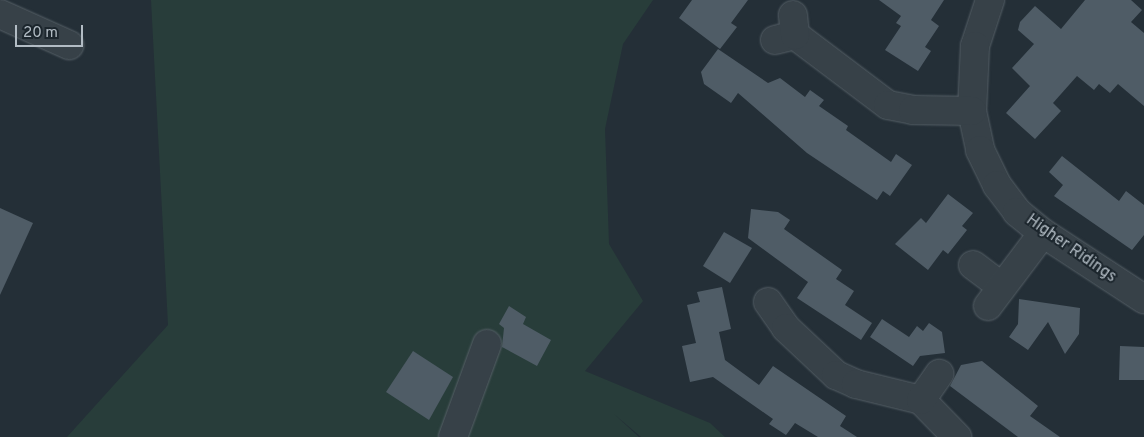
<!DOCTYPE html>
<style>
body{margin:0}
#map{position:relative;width:1144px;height:437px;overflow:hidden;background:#242f37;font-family:Overpass,sans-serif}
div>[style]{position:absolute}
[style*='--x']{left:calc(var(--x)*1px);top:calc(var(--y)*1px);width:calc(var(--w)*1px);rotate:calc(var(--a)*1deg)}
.green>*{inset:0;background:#283d3a}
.building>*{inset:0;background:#4f5c66}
.roads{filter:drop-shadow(0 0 1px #555f66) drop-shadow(0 0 1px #555f66)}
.minor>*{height:28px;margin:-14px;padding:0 14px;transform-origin:14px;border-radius:14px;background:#374148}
span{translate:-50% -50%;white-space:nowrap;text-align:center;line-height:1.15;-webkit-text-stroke:4px #1c262d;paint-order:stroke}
.street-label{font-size:16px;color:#b2bcc4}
.scale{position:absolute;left:15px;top:25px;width:68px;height:22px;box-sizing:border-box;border:2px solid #b2bcc4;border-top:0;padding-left:6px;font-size:15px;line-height:18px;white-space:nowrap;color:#b2bcc4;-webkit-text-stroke:4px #1c262d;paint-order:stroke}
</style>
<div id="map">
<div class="green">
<i style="clip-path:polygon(151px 0,653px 0,623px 44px,605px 129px,609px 244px,643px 301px,585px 371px,710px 423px,725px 437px,641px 437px,614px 414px,639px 437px,67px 437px,168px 325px)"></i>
</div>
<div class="building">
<i style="clip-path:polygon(692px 0,748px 0,731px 23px,737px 27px,720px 49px,679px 18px)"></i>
<i style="clip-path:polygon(879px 0,944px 0,931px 20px,939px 26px,925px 47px,931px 51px,918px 71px,885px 50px,901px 26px,896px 23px,901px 16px)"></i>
<i style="clip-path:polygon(1085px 0,1131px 0,1142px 10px,1131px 22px,1144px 33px,1144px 106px,1118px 84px,1110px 93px,1099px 84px,1094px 90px,1077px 76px,1053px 103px,1061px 111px,1035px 139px,1006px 113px,1030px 86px,1012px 68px,1034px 44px,1018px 30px,1020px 22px,1035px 6px,1061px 29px)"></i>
<i style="clip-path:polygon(718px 49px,768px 83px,780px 78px,805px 97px,810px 90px,824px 100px,819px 106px,848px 126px,846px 130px,891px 162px,896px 154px,912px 165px,890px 196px,883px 191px,877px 200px,807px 153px,738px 93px,731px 103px,704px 84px,701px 72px)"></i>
<i style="clip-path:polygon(1062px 156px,1119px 201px,1126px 191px,1144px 205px,1144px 235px,1132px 250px,1054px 196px,1063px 185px,1049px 172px)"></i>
<i style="clip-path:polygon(948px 194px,973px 213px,962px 226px,967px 230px,948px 254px,943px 250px,928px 270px,895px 244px,921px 218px,926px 223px)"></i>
<i style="clip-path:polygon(0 208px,33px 223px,0 295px)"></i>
<i style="clip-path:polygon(751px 209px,778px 212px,790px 220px,784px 229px,842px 270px,836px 279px,854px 291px,845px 305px,872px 323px,861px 340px,797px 298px,808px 282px,748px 238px)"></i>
<i style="clip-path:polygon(724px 232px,752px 248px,730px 283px,703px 266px)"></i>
<i style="clip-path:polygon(722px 287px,731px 329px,719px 332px,725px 360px,759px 385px,773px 366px,846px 416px,840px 426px,857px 437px,818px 437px,795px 423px,786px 435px,769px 424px,773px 419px,713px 377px,690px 382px,682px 346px,696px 343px,687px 305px,700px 302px,697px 292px)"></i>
<i style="clip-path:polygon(1019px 299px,1080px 308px,1079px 334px,1065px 354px,1048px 322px,1028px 350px,1009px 337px,1018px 324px)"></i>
<i style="clip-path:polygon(509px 306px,526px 317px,523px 324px,551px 340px,537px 366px,502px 347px,504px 328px,499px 324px)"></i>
<i style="clip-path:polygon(882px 319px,909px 337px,917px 326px,923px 331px,929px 323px,942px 332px,945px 353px,920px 356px,913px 366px,870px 337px)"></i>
<i style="clip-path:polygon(1120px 346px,1144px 347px,1144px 380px,1119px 380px)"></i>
<i style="clip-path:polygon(413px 351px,453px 377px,429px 420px,386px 392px)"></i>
<i style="clip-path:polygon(982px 361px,1038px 406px,1030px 416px,1060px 437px,1018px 437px,950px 386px,961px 365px)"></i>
</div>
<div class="roads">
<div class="minor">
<i style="--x:990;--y:0;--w:48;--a:108.1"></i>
<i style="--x:975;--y:46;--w:65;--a:92.6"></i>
<i style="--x:972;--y:111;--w:40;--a:78"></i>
<i style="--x:980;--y:150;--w:39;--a:64"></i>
<i style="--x:997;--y:185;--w:34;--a:53"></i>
<i style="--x:1017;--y:212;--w:33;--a:39"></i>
<i style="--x:1043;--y:233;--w:121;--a:33.2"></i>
<i style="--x:0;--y:14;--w:76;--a:24.2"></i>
<i style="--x:795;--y:35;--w:116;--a:37"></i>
<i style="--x:888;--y:105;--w:25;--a:11"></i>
<i style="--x:913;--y:110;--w:59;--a:1"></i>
<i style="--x:775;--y:40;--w:21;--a:-14"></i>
<i style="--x:795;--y:35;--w:20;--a:-96"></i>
<i style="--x:973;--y:265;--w:36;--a:37"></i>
<i style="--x:768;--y:302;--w:32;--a:55"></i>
<i style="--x:786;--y:328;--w:69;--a:43.2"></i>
<i style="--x:836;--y:375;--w:22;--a:24"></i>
<i style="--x:856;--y:384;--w:67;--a:13.8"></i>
<i style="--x:921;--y:400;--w:52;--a:45.8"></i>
<i style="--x:988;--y:306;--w:91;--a:-53"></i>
<i style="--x:921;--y:400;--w:32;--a:-55"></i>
<i style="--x:453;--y:437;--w:99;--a:-69.9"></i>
</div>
</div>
<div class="street-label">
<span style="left:1071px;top:249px;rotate:35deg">Higher Ridings</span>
</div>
<div class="scale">20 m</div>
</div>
